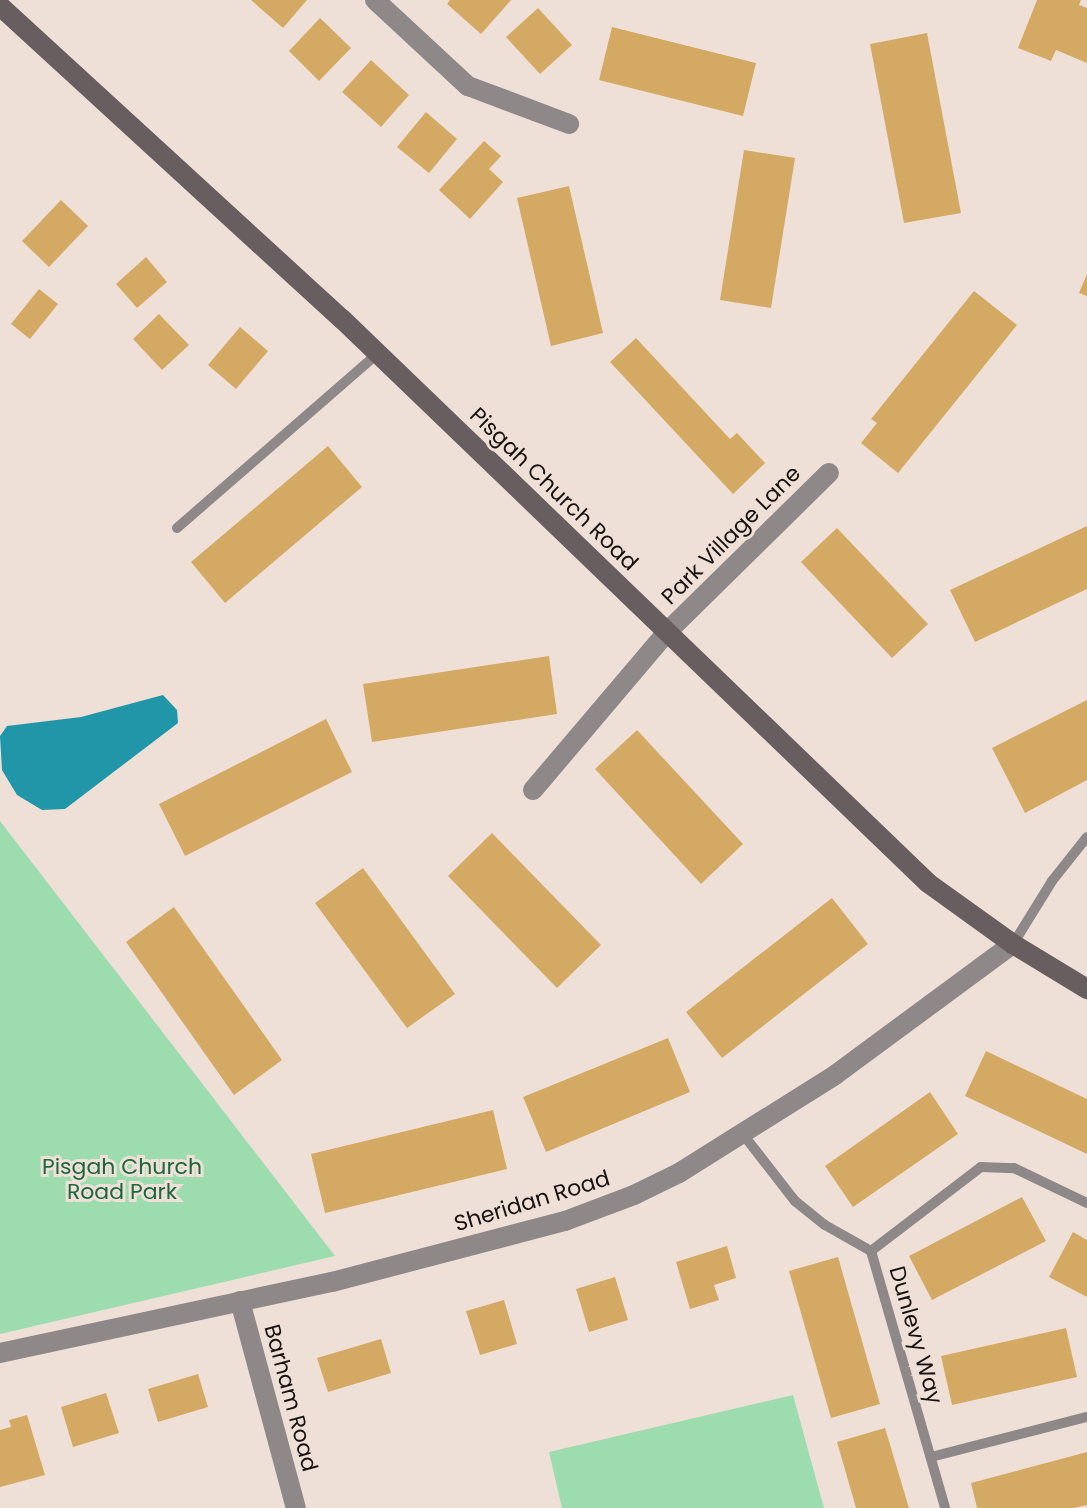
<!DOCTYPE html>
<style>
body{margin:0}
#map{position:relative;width:1087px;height:1508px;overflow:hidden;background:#efe0d7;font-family:Poppins,sans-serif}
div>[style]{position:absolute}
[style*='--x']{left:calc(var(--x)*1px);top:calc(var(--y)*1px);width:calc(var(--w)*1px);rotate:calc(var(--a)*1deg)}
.green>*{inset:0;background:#9cdcaf}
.water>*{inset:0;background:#2296a9}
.building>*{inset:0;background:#d4a964}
.lane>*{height:10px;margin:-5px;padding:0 5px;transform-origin:5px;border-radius:5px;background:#8f8889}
.street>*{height:20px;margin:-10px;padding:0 10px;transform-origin:10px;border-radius:10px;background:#8f8889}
.secondary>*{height:20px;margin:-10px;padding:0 10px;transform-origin:10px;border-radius:10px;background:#685d5f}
span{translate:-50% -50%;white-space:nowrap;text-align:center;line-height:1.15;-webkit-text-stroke:6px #efe0d7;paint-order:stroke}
.street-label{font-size:22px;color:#17120f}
.park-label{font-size:22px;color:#1a683b}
</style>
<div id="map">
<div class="green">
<i style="clip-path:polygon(0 821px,335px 1256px,0 1334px)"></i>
<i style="clip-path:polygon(793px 1395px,824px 1508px,562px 1508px,549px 1452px)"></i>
</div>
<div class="water">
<i style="clip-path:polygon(163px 695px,177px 710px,178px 723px,65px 809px,42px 810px,17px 795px,2px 770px,0 736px,7px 726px,81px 717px)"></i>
</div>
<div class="building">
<i style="clip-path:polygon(251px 0,307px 0,283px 28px)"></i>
<i style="clip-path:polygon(450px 0,511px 0,481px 34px,447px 4px)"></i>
<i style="clip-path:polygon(1037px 0,1081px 0,1079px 5px,1087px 8px,1087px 63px,1056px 50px,1051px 61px,1018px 48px)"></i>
<i style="clip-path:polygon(538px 8px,572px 45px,540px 74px,506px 37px)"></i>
<i style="clip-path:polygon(320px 18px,351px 48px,319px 81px,289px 51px)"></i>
<i style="clip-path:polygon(612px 27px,756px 63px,743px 116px,599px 80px)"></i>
<i style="clip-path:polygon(927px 33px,961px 213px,904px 223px,870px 44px)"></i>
<i style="clip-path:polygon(371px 60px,409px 95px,381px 127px,342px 92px)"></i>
<i style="clip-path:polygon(426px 112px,457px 139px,429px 173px,397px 147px)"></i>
<i style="clip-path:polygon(484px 141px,501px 156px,489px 169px,503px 182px,470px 219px,439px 190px)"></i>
<i style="clip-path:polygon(744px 150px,795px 158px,771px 308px,720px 300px)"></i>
<i style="clip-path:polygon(569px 186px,603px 333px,551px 346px,517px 198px)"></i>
<i style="clip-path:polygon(61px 200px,88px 226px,49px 267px,22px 241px)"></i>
<i style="clip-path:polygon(146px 257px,167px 282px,137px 308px,116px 284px)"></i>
<i style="clip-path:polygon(1087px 274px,1087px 296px,1079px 293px)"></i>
<i style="clip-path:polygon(39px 289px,58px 304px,30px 339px,11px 324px)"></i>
<i style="clip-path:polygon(974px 291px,1017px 325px,898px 473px,861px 443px,877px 423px,871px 419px)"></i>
<i style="clip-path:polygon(159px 314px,189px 345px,162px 370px,133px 339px)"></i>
<i style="clip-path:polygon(240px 327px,268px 351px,236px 389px,208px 365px)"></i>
<i style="clip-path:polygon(636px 338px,730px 439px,737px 433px,765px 463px,733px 494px,610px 362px)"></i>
<i style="clip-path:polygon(328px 446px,362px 487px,225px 603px,191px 562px)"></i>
<i style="clip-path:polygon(1087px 526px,1087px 589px,975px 642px,950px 590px)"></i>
<i style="clip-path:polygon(837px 528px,928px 624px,892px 658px,801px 562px)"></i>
<i style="clip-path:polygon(549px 656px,557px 714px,372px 742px,363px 684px)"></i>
<i style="clip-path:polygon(1087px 700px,1087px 780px,1025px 813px,992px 748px)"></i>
<i style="clip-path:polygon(326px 719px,352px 772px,185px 856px,159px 804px)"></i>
<i style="clip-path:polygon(637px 730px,743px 844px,701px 884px,595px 769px)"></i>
<i style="clip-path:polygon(492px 833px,601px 945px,557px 988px,448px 876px)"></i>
<i style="clip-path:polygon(363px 868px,455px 994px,407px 1028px,315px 903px)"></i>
<i style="clip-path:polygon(832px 898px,868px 944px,722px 1058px,686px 1012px)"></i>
<i style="clip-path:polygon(174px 907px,282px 1060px,234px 1095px,126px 942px)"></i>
<i style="clip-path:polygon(668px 1038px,690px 1092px,546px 1152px,523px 1097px)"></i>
<i style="clip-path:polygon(986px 1051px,1087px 1099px,1087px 1154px,965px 1096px)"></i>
<i style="clip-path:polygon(930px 1092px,958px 1134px,853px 1207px,825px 1166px)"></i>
<i style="clip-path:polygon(493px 1110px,507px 1169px,325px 1213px,311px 1154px)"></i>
<i style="clip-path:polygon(1022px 1197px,1046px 1241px,932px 1300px,909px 1256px)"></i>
<i style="clip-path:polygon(1073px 1232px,1087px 1240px,1087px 1297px,1049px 1277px)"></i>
<i style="clip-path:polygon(727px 1246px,736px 1278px,714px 1285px,719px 1300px,690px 1309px,676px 1262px)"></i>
<i style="clip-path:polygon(838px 1257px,880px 1404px,831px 1418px,789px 1271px)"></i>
<i style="clip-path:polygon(615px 1277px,628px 1320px,589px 1332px,576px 1289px)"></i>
<i style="clip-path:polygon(504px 1300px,517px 1344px,480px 1355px,466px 1311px)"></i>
<i style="clip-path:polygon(1066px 1328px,1077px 1377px,952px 1405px,941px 1356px)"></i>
<i style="clip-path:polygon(381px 1339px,391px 1373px,328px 1392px,317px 1358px)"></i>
<i style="clip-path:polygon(198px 1374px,208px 1407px,158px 1422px,148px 1389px)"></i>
<i style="clip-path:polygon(106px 1393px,119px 1433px,73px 1447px,61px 1407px)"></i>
<i style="clip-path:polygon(27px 1415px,45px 1475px,0 1487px,0 1430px,11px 1427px,9px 1420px)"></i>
<i style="clip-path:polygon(885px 1428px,909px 1508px,856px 1508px,837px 1442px)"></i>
<i style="clip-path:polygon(1087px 1452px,1087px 1505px,1074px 1508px,977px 1508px,971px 1483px)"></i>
</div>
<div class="lane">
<i style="--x:177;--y:528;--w:267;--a:-41"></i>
<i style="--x:1013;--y:944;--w:74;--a:-58.2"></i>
<i style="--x:1052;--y:881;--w:56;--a:-51.5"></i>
<i style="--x:742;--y:1133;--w:86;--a:52.1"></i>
<i style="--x:795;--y:1201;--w:38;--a:39"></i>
<i style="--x:825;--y:1225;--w:53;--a:29.5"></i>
<i style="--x:871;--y:1251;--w:267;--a:73.9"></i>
<i style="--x:871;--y:1251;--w:138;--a:-37.4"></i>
<i style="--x:981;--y:1167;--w:33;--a:2"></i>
<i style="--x:1014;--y:1168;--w:81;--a:25.6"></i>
<i style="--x:931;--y:1457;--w:161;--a:-14.4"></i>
</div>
<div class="street">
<i style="--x:375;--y:0;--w:127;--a:42.8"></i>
<i style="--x:468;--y:86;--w:108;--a:20.6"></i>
<i style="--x:533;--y:790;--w:207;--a:-49.7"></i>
<i style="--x:667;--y:632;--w:227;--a:-44.5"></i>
<i style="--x:240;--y:1301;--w:214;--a:74.9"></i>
<i style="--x:0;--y:1353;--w:340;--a:-12.1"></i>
<i style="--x:332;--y:1282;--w:241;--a:-14.7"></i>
<i style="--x:565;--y:1221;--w:74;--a:-20.6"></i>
<i style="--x:634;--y:1195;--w:50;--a:-26.1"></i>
<i style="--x:679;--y:1173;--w:184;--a:-32.1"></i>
<i style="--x:835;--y:1075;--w:221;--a:-36.4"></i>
</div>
<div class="secondary">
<i style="--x:0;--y:6;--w:464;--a:42.5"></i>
<i style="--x:342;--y:319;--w:813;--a:43.9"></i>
<i style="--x:928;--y:883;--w:105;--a:35.7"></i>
<i style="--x:1013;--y:944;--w:87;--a:31.3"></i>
</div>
<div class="street-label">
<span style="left:554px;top:489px;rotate:44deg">Pisgah Church Road</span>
<span style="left:731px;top:535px;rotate:-45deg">Park Village Lane</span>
<span style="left:532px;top:1201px;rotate:-17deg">Sheridan Road</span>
<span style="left:916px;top:1335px;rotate:74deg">Dunlevy Way</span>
<span style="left:291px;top:1398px;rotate:75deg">Barham Road</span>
</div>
<div class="park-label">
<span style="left:122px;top:1179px">Pisgah Church<br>Road Park</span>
</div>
</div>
